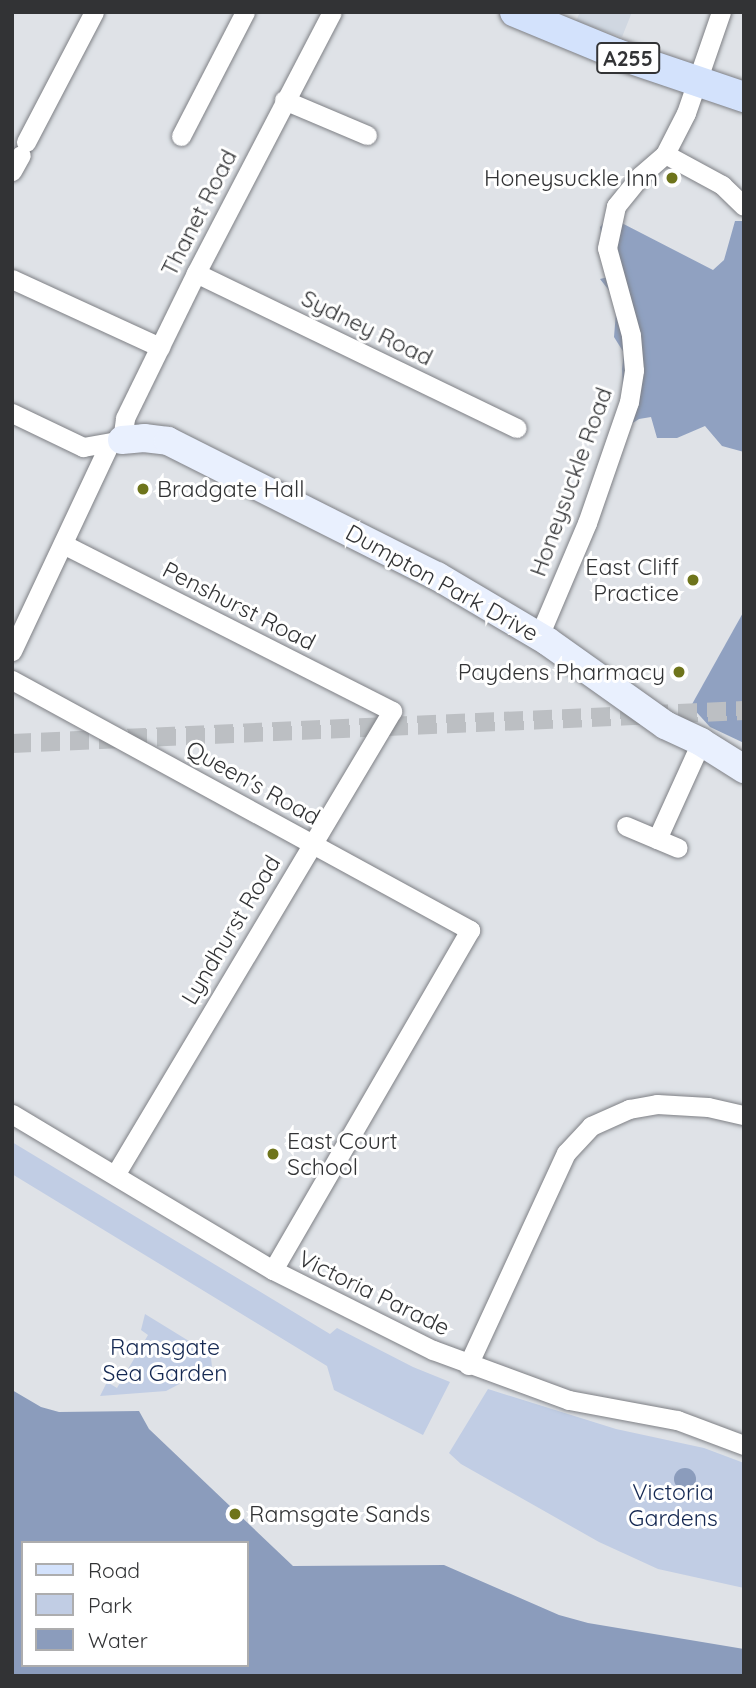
<!DOCTYPE html>
<style>
body{margin:0}
#map{position:relative;width:756px;height:1688px;overflow:hidden;background:#dfe2e7;font-family:Quicksand,sans-serif}
div>[style]{position:absolute}
[style*='--x']{left:calc(var(--x)*1px);top:calc(var(--y)*1px);width:calc(var(--w)*1px);rotate:calc(var(--a)*1deg)}
.built>*{inset:0;background:#d0d7e1}
.green>*{inset:0;background:#c1cde4}
.forest>*{inset:0;background:#90a1c1}
.water>*{inset:0;background:#8b9cbc}
.round{border-radius:50%}
.street-tunnel>*{height:19px;margin-top:-9.5px;transform-origin:0;background:repeating-linear-gradient(90deg,#bcbfc3 0 19px,transparent 0 29px)}
.roads{filter:drop-shadow(0 0 2px #7e8085) drop-shadow(0 0 2px #7e8085)}
.street>*{height:19px;margin:-9.5px;padding:0 9.5px;transform-origin:9.5px;border-radius:9.5px;background:#fff}
.secondary>*{height:28px;margin:-14px;padding:0 14px;transform-origin:14px;border-radius:14px;background:#e9f0fe}
.primary>*{height:30px;margin:-15px;padding:0 15px;transform-origin:15px;border-radius:15px;background:#d3e2fc}
.dots>*{width:19px;height:19px;translate:-50% -50%;box-sizing:border-box;border:4px solid #fff;border-radius:50%}
span{translate:-50% -50%;white-space:nowrap;text-align:center;line-height:1.15;-webkit-text-stroke:6px #fff;paint-order:stroke}
.shield-label span{padding:2px 5px;background:#fff;border:2px solid;border-radius:5px;-webkit-text-stroke-width:0}
.shield-label{font-size:21px;color:#323335;font-weight:700}
.poi-label{font-size:23px;color:#323335}
.right{translate:-100% -50%;text-align:right}
.left{translate:0 -50%;text-align:left}
.street-label{font-size:23px;color:#323335}
.park-label{font-size:23px;color:#142852}
.frame{position:absolute;inset:0;border:14px solid #323335;pointer-events:none}
.legend{position:absolute;left:21px;top:1541px;width:228px;height:126px;box-sizing:border-box;background:#fff;border:2px solid #adadae;margin:0;padding:9px 12px;list-style:none;font-size:21px;color:#323335}
.legend li{display:flex;align-items:center;gap:14px;height:35px}
.legend b{width:35px;border:2px solid #adadae}
</style>
<div id="map">
<div class="built">
<i style="clip-path:polygon(580px 12px,632px 12px,622px 37px,576px 21px)"></i>
</div>
<div class="green">
<i style="clip-path:polygon(12px 1142px,330px 1334px,337px 1328px,413px 1367px,450px 1382px,423px 1435px,334px 1390px,327px 1366px,12px 1174px)"></i>
<i style="clip-path:polygon(145px 1314px,197px 1346px,211px 1358px,212px 1367px,166px 1391px,100px 1396px,107px 1382px,117px 1388px,148px 1335px,141px 1330px)"></i>
<i style="clip-path:polygon(488px 1389px,616px 1429px,704px 1448px,744px 1463px,744px 1588px,658px 1569px,599px 1542px,461px 1464px,449px 1453px)"></i>
</div>
<div class="forest">
<i style="clip-path:polygon(610px 217px,713px 270px,724px 260px,735px 221px,744px 221px,744px 452px,722px 446px,705px 426px,677px 438px,657px 438px,651px 417px,639px 419px,625px 428px,622px 369px,624px 353px,614px 337px,616px 312px,611px 293px,600px 279px,608px 277px,600px 227px)"></i>
<i style="clip-path:polygon(744px 611px,744px 743px,710px 727px,691px 706px)"></i>
</div>
<div class="water">
<i style="clip-path:polygon(evenodd,12px 1390px,41px 1407px,59px 1412px,139px 1411px,149px 1429px,293px 1566px,444px 1565px,559px 1615px,588px 1623px,744px 1649px,744px 1676px,12px 1676px,12px 1390px,23px 1543px,247px 1543px,247px 1665px,23px 1665px,23px 1543px)"></i>
<i class="round" style="left:674px;top:1468px;width:22px;height:22px"></i>
</div>
<div class="street-tunnel">
<i style="--x:12;--y:743;--w:733;--a:-2.58"></i>
</div>
<div class="roads">
<div class="street">
<i style="--x:284;--y:100;--w:90;--a:22.9"></i>
<i style="--x:181;--y:136;--w:140;--a:-62.7"></i>
<i style="--x:26;--y:142;--w:147;--a:-62.4"></i>
<i style="--x:665;--y:154;--w:65;--a:28.5"></i>
<i style="--x:722;--y:185;--w:30;--a:44"></i>
<i style="--x:12;--y:171;--w:18;--a:-61"></i>
<i style="--x:196;--y:273;--w:356;--a:25.8"></i>
<i style="--x:12;--y:279;--w:163;--a:24.7"></i>
<i style="--x:12;--y:413;--w:79;--a:25.6"></i>
<i style="--x:83;--y:447;--w:40;--a:-10"></i>
<i style="--x:122;--y:440;--w:22;--a:-82"></i>
<i style="--x:125;--y:418;--w:161;--a:-63.9"></i>
<i style="--x:196;--y:273;--w:294;--a:-62.5"></i>
<i style="--x:63;--y:544;--w:369;--a:26.9"></i>
<i style="--x:392;--y:711;--w:540;--a:120.84"></i>
<i style="--x:539;--y:636;--w:123;--a:-67"></i>
<i style="--x:587;--y:523;--w:128;--a:-70.9"></i>
<i style="--x:629;--y:402;--w:32;--a:-81"></i>
<i style="--x:634;--y:370;--w:35;--a:-95"></i>
<i style="--x:631;--y:335;--w:90;--a:-105.4"></i>
<i style="--x:607;--y:248;--w:43;--a:-77.9"></i>
<i style="--x:616;--y:206;--w:38;--a:-51"></i>
<i style="--x:640;--y:176;--w:33;--a:-41"></i>
<i style="--x:665;--y:154;--w:46;--a:-62.9"></i>
<i style="--x:686;--y:113;--w:107;--a:-70.9"></i>
<i style="--x:12;--y:651;--w:230;--a:-64.8"></i>
<i style="--x:12;--y:680;--w:522;--a:28.63"></i>
<i style="--x:470;--y:930;--w:393;--a:120.1"></i>
<i style="--x:626;--y:826;--w:56;--a:22.9"></i>
<i style="--x:657;--y:839;--w:107;--a:-65.6"></i>
<i style="--x:12;--y:1114;--w:304;--a:30.9"></i>
<i style="--x:273;--y:1270;--w:179;--a:26.6"></i>
<i style="--x:433;--y:1350;--w:145;--a:20.2"></i>
<i style="--x:569;--y:1400;--w:110;--a:10.5"></i>
<i style="--x:677;--y:1420;--w:72;--a:20.5"></i>
<i style="--x:468;--y:1365;--w:234;--a:-65.2"></i>
<i style="--x:566;--y:1153;--w:37;--a:-47"></i>
<i style="--x:591;--y:1126;--w:42;--a:-24.1"></i>
<i style="--x:629;--y:1109;--w:28;--a:-10"></i>
<i style="--x:657;--y:1104;--w:51;--a:3.4"></i>
<i style="--x:708;--y:1107;--w:37;--a:13"></i>
</div>
<div class="secondary">
<i style="--x:122;--y:440;--w:22;--a:-5"></i>
<i style="--x:144;--y:438;--w:24;--a:7"></i>
<i style="--x:168;--y:441;--w:301;--a:26.7"></i>
<i style="--x:437;--y:576;--w:128;--a:30.6"></i>
<i style="--x:547;--y:641;--w:145;--a:35.4"></i>
<i style="--x:665;--y:725;--w:40;--a:25"></i>
<i style="--x:701;--y:742;--w:51;--a:32.1"></i>
</div>
<div class="primary">
<i style="--x:515;--y:12;--w:110;--a:22.4"></i>
<i style="--x:617;--y:54;--w:134;--a:18.7"></i>
</div>
</div>
<div class="dots">
<i style="left:672px;top:178px;background:#6e741b"></i>
<i style="left:143px;top:489px;background:#6e741b"></i>
<i style="left:693px;top:580px;background:#6e741b"></i>
<i style="left:679px;top:672px;background:#6e741b"></i>
<i style="left:273px;top:1154px;background:#6e741b"></i>
<i style="left:235px;top:1514px;background:#6e741b"></i>
</div>
<div class="shield-label">
<span style="left:628px;top:58px">A255</span>
</div>
<div class="poi-label">
<span class="right" style="left:658px;top:178px">Honeysuckle Inn</span>
<span class="left" style="left:157px;top:489px">Bradgate Hall</span>
<span class="right" style="left:679px;top:580px">East Cliff<br>Practice</span>
<span class="right" style="left:665px;top:672px">Paydens Pharmacy</span>
<span class="left" style="left:287px;top:1154px">East Court<br>School</span>
<span class="left" style="left:249px;top:1514px">Ramsgate Sands</span>
</div>
<div class="street-label">
<span style="left:199px;top:213px;rotate:-63deg">Thanet Road</span>
<span style="left:367px;top:328px;rotate:26deg">Sydney Road</span>
<span style="left:571px;top:482px;rotate:-70deg">Honeysuckle Road</span>
<span style="left:442px;top:583px;rotate:29deg">Dumpton Park Drive</span>
<span style="left:239px;top:606px;rotate:27deg">Penshurst Road</span>
<span style="left:253px;top:783px;rotate:29deg">Queen's Road</span>
<span style="left:231px;top:930px;rotate:-59deg">Lyndhurst Road</span>
<span style="left:374px;top:1293px;rotate:26deg">Victoria Parade</span>
</div>
<div class="park-label">
<span style="left:165px;top:1360px">Ramsgate<br>Sea Garden</span>
<span style="left:673px;top:1505px">Victoria<br>Gardens</span>
</div>
<div class="frame"></div>
<ul class="legend">
<li><b style="height:9px;background:#d3e2fc"></b>Road</li>
<li><b style="height:19px;background:#c1cde4"></b>Park</li>
<li><b style="height:19px;background:#8b9cbc"></b>Water</li>
</ul>
</div>
